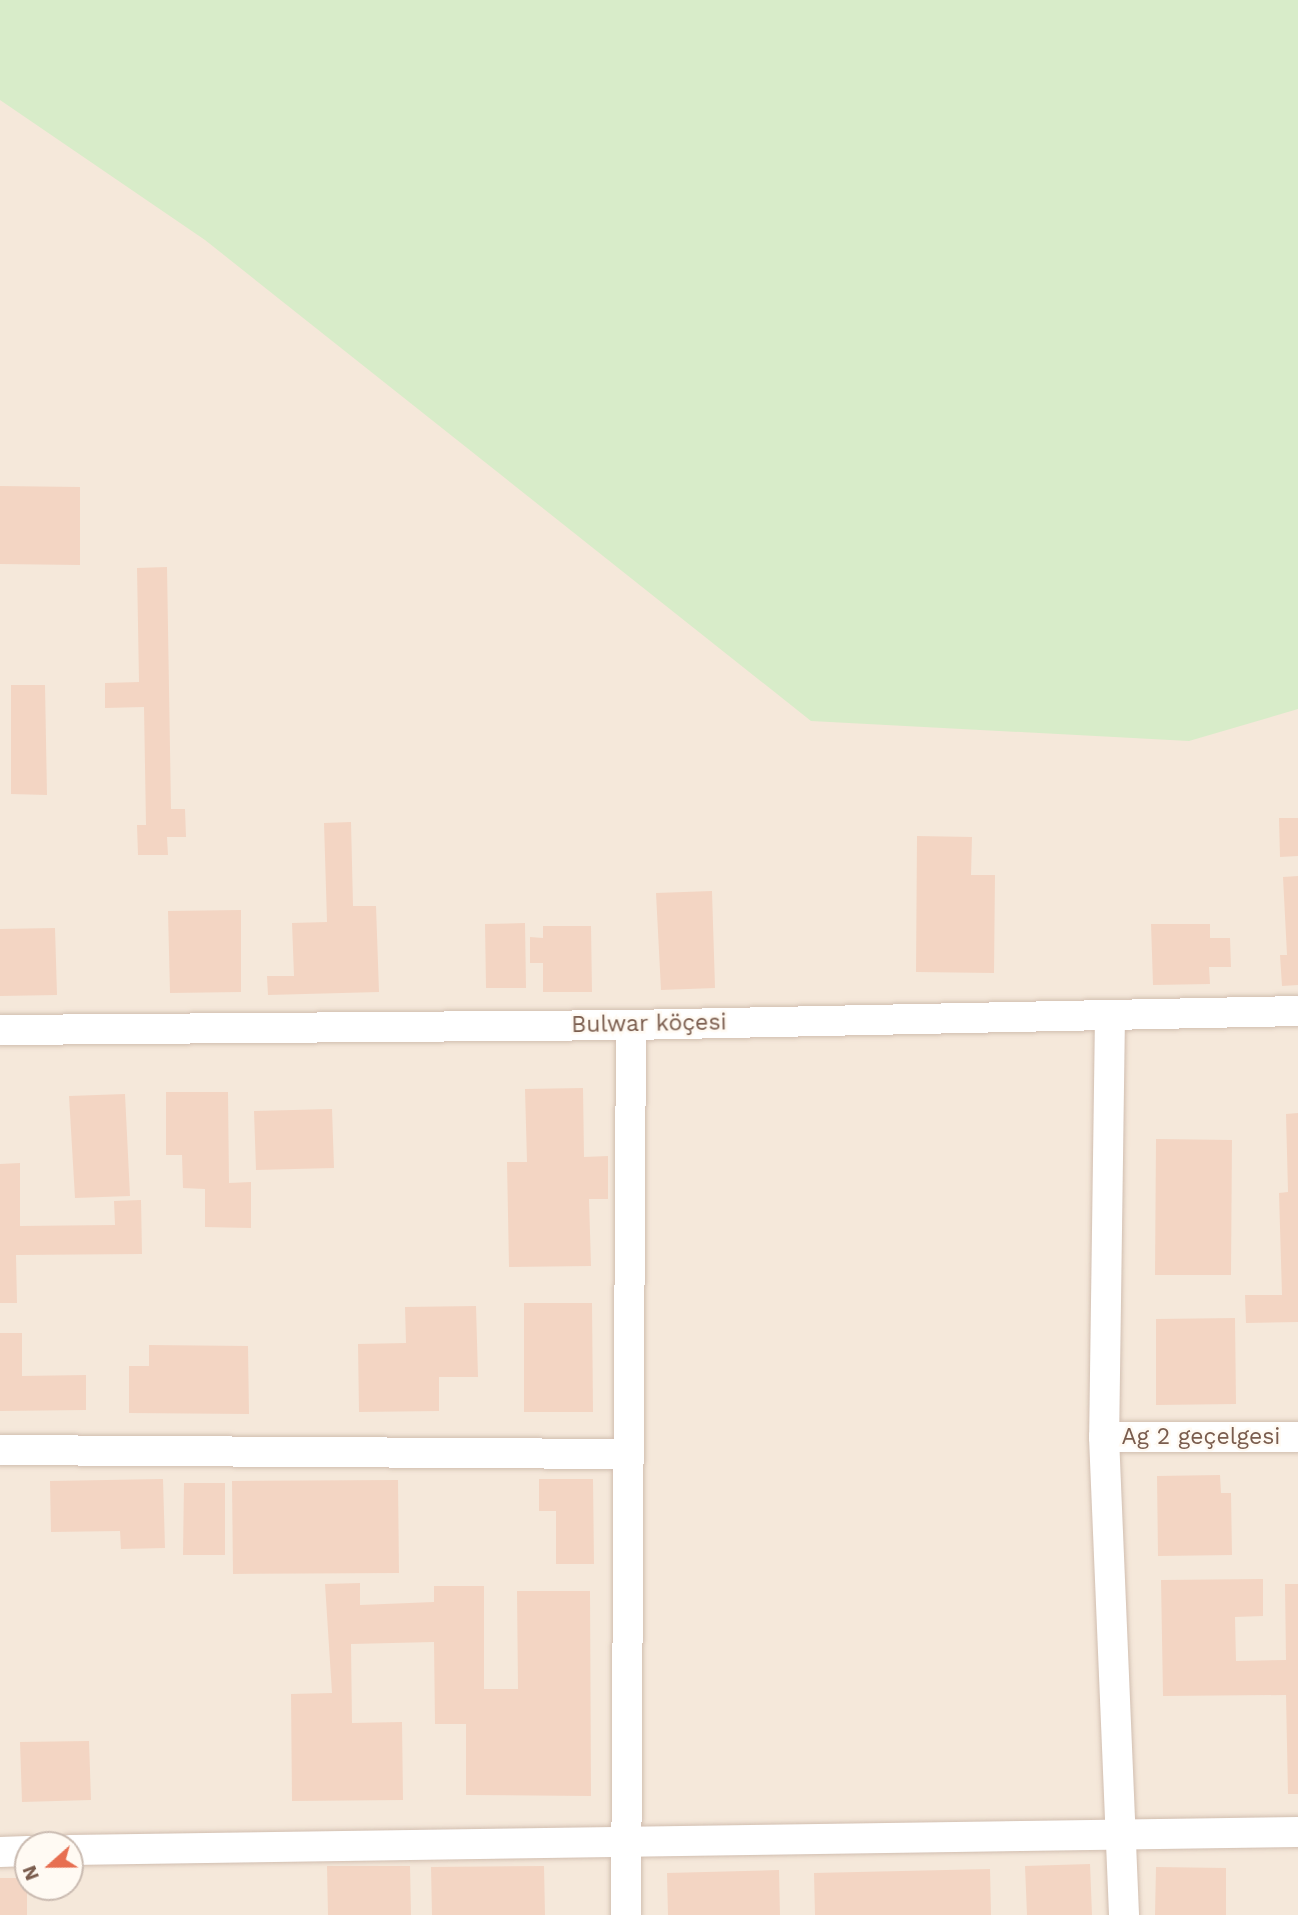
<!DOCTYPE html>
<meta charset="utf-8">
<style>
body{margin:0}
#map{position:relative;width:1298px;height:1915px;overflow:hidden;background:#fdf6ec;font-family:"Work Sans",sans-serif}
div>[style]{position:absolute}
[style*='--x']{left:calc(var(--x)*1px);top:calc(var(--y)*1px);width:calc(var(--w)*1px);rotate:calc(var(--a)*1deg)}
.residential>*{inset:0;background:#f5e8da}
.green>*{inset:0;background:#d8ecc9}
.building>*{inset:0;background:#f3d5c3}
.roads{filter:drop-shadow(0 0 2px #d1beb0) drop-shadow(0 0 2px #d1beb0)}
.street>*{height:30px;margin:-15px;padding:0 15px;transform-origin:15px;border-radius:15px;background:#fff}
span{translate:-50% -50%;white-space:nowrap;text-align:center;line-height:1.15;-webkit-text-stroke:5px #fffaf3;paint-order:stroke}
.street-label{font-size:23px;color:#7a5c4d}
.north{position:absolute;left:14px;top:1831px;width:70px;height:70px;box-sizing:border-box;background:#fffaf3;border:2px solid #cabbb1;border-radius:50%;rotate:249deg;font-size:19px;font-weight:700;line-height:28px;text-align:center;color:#7a5c4d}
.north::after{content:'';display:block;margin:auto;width:24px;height:32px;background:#e76f51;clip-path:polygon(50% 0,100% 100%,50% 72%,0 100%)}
</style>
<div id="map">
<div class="residential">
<i style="clip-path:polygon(evenodd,0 0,1298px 0,1298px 1915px,0 1915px,0 0,28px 1845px,70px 1845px,70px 1887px,28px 1887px,28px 1845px)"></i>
</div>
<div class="green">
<i style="clip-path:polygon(0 0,1298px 0,1298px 709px,1189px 741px,811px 721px,205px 240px,0 100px)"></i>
</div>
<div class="building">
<i style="clip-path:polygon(0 486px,80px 487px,80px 565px,0 564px)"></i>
<i style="clip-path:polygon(167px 567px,171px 809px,185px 809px,186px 837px,167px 837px,168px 855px,138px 855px,137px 825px,146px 825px,144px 707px,105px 708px,105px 683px,139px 682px,137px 568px)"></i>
<i style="clip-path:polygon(11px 685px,45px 685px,47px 795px,11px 794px)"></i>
<i style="clip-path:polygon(1279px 818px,1298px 818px,1298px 856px,1280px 857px)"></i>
<i style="clip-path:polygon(351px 822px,353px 906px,376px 906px,379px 992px,268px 995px,267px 976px,294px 976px,292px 923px,327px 922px,324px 823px)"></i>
<i style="clip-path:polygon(917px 836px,972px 837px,971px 875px,995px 875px,994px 973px,916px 972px)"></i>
<i style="clip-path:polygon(1298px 876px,1298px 985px,1282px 986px,1280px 955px,1287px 955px,1283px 877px)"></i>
<i style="clip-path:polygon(712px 891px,715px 988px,661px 990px,656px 893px)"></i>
<i style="clip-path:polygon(241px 910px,241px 992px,170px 993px,168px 911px)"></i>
<i style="clip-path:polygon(525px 923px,526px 988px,486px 988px,485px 924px)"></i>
<i style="clip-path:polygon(1151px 924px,1210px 924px,1210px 938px,1230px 938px,1231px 967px,1209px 967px,1210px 984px,1153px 985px)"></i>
<i style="clip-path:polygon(543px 926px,591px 926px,592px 992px,543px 992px,543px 963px,530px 963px,530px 937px,543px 938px)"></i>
<i style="clip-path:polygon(55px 928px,57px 995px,0 996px,0 929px)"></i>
<i style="clip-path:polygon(583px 1088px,584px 1157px,608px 1156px,608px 1199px,589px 1199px,591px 1266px,509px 1267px,507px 1162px,527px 1162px,525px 1089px)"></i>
<i style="clip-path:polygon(166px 1092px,228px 1092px,229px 1183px,251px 1182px,251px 1228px,205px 1227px,205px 1189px,183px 1188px,182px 1155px,166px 1155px)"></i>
<i style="clip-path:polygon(125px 1094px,130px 1196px,75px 1198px,69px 1096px)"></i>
<i style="clip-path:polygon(332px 1109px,334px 1168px,256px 1170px,254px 1111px)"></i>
<i style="clip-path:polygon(1298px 1113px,1298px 1322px,1246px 1323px,1245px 1295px,1282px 1295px,1279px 1193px,1288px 1192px,1286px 1114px)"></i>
<i style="clip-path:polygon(1156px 1139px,1232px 1140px,1231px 1275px,1155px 1275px)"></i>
<i style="clip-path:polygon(20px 1163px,20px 1226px,115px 1225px,114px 1201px,141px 1200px,142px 1254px,16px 1255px,17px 1303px,0 1303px,0 1164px)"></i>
<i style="clip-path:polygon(524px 1303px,592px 1303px,593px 1412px,524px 1412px)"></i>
<i style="clip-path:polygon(476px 1306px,478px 1377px,439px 1377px,439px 1411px,359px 1412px,358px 1344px,406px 1343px,405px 1307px)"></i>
<i style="clip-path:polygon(1235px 1318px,1236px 1404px,1156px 1405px,1156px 1319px)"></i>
<i style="clip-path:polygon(0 1333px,22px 1333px,22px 1376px,86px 1375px,86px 1410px,0 1411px)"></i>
<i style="clip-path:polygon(149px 1345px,248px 1346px,249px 1414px,129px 1413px,129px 1366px,149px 1366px)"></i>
<i style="clip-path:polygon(1220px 1475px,1221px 1493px,1231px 1493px,1232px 1555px,1158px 1556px,1157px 1476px)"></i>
<i style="clip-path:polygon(163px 1479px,165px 1548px,121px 1549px,120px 1531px,51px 1532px,50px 1481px)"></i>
<i style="clip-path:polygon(539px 1479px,593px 1479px,594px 1564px,556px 1564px,556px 1511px,539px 1511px)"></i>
<i style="clip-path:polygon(398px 1480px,399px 1573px,233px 1574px,232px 1481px)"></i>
<i style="clip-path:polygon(184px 1483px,225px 1483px,225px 1555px,183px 1555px)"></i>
<i style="clip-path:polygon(1263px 1579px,1263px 1616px,1235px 1617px,1236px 1661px,1286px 1660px,1285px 1584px,1298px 1584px,1298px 1794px,1288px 1794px,1286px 1695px,1163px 1696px,1161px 1580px)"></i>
<i style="clip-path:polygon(360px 1583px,360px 1605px,434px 1602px,434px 1586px,484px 1586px,484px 1689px,518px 1689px,517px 1591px,590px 1591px,591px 1796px,466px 1795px,466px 1724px,435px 1724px,434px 1642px,351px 1644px,352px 1723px,402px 1722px,403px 1800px,292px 1801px,291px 1694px,332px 1693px,325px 1584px)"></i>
<i style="clip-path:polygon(89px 1741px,91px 1800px,22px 1802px,20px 1742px)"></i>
<i style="clip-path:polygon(1090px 1864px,1092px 1915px,1027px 1915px,1025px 1866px)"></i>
<i style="clip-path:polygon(327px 1866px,410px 1866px,411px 1915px,328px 1915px)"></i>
<i style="clip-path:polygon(544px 1866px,545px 1915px,432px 1915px,431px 1867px)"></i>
<i style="clip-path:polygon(1156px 1867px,1226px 1868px,1226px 1915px,1155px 1915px)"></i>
<i style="clip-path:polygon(990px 1869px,991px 1915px,815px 1915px,814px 1873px)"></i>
<i style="clip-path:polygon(779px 1870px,780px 1915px,668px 1915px,667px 1873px)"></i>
<i style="clip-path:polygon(0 1878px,27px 1878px,27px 1915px,0 1915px)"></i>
</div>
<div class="roads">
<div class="street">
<i style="--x:1110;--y:1015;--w:422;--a:90.8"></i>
<i style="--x:1104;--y:1437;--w:478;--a:87.6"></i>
<i style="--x:0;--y:1030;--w:631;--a:-0.45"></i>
<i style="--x:631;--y:1025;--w:667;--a:-1.2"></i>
<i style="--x:1104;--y:1437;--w:194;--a:0"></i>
<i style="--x:0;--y:1450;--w:627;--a:0.37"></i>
<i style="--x:70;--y:1850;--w:1228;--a:-0.84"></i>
<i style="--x:0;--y:1852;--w:28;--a:-2"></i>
<i style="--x:626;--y:1915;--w:890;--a:-89.68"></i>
</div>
</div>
<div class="street-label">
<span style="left:649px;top:1024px;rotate:-1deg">Bulwar köçesi</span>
<span style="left:1201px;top:1437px">Ag 2 geçelgesi</span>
</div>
<div class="north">N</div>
</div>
